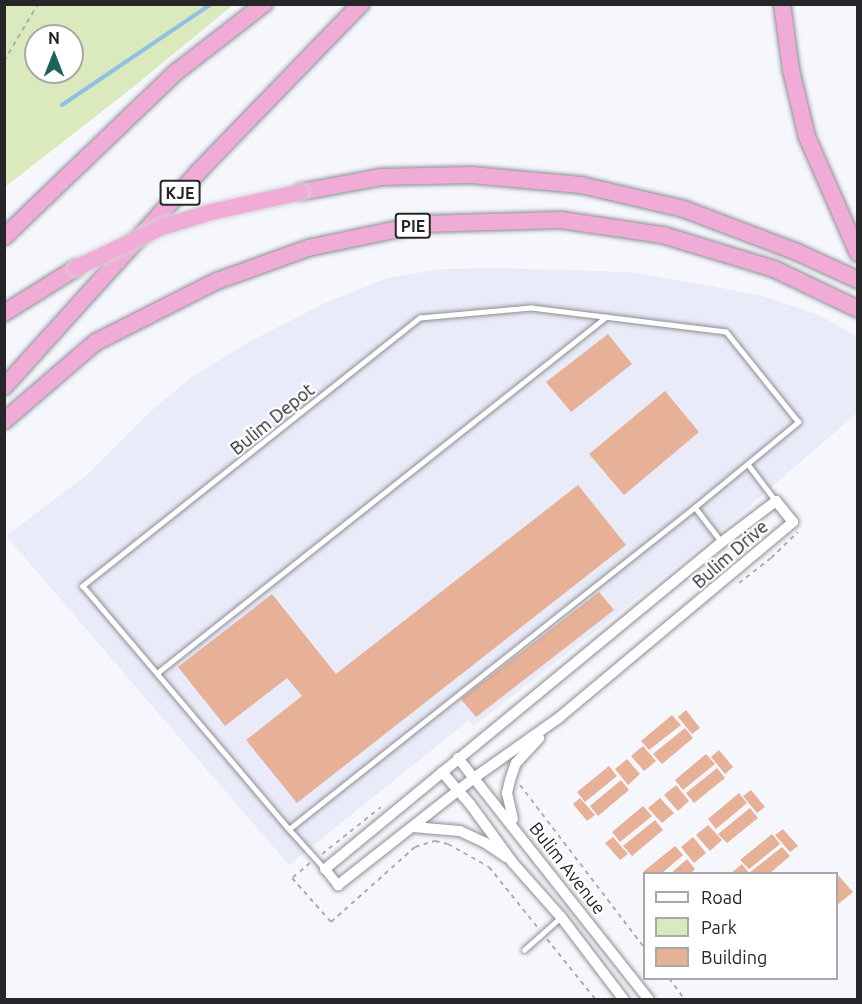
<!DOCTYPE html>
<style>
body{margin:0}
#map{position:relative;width:862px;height:1004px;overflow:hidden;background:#f6f7fd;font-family:Ubuntu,sans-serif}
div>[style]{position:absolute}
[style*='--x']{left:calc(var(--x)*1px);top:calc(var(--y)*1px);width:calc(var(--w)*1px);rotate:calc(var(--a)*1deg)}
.built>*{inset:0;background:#e9ebf8}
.green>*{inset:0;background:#dbeabc}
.stream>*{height:4px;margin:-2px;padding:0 2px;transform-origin:2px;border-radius:2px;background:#90c1e4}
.building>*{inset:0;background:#e6b197}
.path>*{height:2px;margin-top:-1px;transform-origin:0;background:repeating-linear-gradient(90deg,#acacb1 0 4.5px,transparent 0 9px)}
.roads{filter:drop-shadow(0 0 2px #8e8e94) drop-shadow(0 0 2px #8e8e94)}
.service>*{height:4.5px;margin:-2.25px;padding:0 2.25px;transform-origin:2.25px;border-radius:2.25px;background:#fff}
.minor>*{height:9px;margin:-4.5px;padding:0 4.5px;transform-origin:4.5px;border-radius:4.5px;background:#fff}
.tertiary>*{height:10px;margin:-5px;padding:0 5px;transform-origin:5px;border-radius:5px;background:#fff}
.motorway>*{height:16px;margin:-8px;padding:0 8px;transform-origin:8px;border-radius:8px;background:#f1abd7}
.bridges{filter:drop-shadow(0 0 2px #d4d4d4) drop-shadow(0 0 2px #d4d4d4)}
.motorway-bridge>*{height:16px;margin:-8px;padding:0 8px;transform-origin:8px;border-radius:8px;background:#f1abd7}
span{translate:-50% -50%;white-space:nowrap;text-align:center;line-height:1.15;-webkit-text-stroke:4.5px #fff;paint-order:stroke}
.shield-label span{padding:2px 4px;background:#fff;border:2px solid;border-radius:4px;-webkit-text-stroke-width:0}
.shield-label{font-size:16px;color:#262628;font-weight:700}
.street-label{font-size:18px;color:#262628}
.frame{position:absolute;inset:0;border:6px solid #262628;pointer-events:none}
.legend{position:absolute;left:643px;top:872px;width:195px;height:108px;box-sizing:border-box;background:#fff;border:2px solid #a8a8a9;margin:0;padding:8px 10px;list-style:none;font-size:18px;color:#262628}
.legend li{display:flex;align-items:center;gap:12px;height:30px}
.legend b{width:30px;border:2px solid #a8a8a9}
.north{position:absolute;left:24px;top:24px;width:60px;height:60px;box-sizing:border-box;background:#fff;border:2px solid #a8a8a9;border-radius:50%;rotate:0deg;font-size:16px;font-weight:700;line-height:24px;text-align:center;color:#262628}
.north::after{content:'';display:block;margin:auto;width:21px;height:27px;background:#1b6358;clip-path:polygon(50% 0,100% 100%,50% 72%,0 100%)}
</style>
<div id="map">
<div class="built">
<i style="clip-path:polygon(504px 268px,631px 272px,759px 295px,819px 315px,857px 337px,857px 413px,730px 523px,622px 610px,474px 726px,469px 720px,289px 865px,6px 536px,88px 474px,152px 410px,192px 377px,251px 341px,323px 304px,388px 278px,441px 269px)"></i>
</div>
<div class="green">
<i style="clip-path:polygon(evenodd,5px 4px,233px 4px,233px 5px,132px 88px,5px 187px,5px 4px,36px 36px,72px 36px,72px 72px,36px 72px,36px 36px)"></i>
</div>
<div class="stream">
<i style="--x:62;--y:105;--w:180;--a:-34.1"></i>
</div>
<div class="building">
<i style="clip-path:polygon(608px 334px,632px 364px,571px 412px,546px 382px)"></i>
<i style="clip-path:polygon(665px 391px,699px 432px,624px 495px,589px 454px)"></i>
<i style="clip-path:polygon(578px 485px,626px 545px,297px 803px,246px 740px,302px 696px,287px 678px,225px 726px,178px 667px,272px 594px,336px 674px)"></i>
<i style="clip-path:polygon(599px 592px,614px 610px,476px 717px,461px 699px)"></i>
<i style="clip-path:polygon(686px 710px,700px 728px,692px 734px,678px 717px)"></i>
<i style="clip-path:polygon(672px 715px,681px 725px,649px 750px,641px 741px)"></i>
<i style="clip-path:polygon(685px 728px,693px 738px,662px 764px,653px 754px)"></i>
<i style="clip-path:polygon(643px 746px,656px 761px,644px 771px,631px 756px)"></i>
<i style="clip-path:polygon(719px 750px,733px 767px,725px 774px,711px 757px)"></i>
<i style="clip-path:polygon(706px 754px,715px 764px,683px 790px,675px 780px)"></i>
<i style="clip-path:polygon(627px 759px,640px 774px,628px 785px,615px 769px)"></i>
<i style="clip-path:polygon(609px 766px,617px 776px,585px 802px,577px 792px)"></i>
<i style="clip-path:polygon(717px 768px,725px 778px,694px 803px,686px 793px)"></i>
<i style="clip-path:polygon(621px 780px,629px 790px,598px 816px,590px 806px)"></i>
<i style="clip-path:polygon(676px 785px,689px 801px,678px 811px,664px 795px)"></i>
<i style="clip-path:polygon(751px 790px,765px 807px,757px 813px,743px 796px)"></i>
<i style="clip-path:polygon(739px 793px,747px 803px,716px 829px,708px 819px)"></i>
<i style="clip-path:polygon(580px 798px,595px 815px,587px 821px,573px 804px)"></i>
<i style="clip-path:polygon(660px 798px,674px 813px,662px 823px,648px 808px)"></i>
<i style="clip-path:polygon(643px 806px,652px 816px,620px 842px,612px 832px)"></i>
<i style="clip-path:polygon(750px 808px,758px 818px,727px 843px,718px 834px)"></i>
<i style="clip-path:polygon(655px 820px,663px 830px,632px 856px,623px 846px)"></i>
<i style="clip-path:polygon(708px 825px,722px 840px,710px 851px,696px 835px)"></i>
<i style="clip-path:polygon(783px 829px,798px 846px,790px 852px,775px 835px)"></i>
<i style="clip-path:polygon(772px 834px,780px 844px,749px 869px,740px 860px)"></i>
<i style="clip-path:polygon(613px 837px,628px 854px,620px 860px,605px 843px)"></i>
<i style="clip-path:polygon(693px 837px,706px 853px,694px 863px,681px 847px)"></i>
<i style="clip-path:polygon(675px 846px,683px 855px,661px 874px,646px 874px,644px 871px)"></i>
<i style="clip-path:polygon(782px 847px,790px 856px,769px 874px,730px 874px,742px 864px,749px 873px)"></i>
<i style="clip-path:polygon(687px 859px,695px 869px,690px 874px,670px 874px)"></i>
<i style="clip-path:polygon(836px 873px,853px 892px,836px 906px)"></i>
</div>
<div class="path">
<i style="--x:4;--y:61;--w:66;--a:-59.2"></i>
<i style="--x:739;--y:583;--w:41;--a:-38"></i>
<i style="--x:771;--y:558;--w:37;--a:-44"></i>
<i style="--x:520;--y:785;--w:204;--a:52.6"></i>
<i style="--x:322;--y:854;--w:75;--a:-38.5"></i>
<i style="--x:310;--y:863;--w:23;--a:140"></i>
<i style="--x:292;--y:878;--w:59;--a:48.4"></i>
<i style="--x:331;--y:922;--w:113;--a:-41.8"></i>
<i style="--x:415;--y:847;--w:21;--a:-17"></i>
<i style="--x:435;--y:841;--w:13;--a:13"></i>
<i style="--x:448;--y:844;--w:47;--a:29.3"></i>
<i style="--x:489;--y:867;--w:78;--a:51.2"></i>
<i style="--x:547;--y:939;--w:78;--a:51.2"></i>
<i style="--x:669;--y:978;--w:27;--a:54"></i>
</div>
<div class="roads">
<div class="service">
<i style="--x:748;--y:464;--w:45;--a:53.1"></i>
<i style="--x:695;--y:507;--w:43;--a:52.6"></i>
<i style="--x:157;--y:673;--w:573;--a:-38.41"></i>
<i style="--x:289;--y:829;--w:518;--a:-38.42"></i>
<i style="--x:695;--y:507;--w:134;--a:-39.5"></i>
<i style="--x:798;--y:422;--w:115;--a:-128.7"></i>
<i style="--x:726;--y:332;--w:196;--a:-173"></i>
<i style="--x:531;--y:308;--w:111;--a:174.9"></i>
<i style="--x:420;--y:318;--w:431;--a:141.5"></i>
<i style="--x:83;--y:586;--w:319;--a:49.7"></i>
<i style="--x:289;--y:829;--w:54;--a:48"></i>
<i style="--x:524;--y:950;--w:50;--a:-41.7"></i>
</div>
<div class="minor">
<i style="--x:325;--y:869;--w:21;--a:51"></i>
</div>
<div class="tertiary">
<i style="--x:458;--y:758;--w:308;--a:51.7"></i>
<i style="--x:442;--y:772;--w:43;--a:48.8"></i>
<i style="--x:470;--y:804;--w:73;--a:53.9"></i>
<i style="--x:513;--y:863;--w:72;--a:48.4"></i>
<i style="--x:561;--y:917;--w:104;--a:52.8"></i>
<i style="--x:513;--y:819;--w:27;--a:-103"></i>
<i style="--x:507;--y:793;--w:13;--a:-77"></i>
<i style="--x:510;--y:780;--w:18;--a:-71"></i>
<i style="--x:516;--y:763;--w:34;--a:-47"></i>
<i style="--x:413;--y:827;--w:47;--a:4.9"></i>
<i style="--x:460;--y:831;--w:26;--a:25"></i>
<i style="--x:484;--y:842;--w:27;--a:34"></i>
<i style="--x:325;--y:869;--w:514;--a:-39.48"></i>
<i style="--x:722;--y:542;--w:68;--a:-37.2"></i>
<i style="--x:776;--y:501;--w:27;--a:51"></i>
<i style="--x:793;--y:522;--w:304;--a:140.1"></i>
<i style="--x:560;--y:717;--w:105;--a:144.7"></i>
<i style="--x:474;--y:778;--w:173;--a:141.8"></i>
</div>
<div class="motorway">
<i style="--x:782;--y:4;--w:67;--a:82.2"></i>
<i style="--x:791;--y:70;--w:69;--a:76.6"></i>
<i style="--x:807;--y:137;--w:127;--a:66.3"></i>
<i style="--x:301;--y:192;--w:81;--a:-10.6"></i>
<i style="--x:381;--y:177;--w:90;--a:-1.3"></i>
<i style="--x:471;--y:175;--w:110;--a:5.2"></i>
<i style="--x:581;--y:185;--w:106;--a:13.1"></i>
<i style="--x:684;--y:209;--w:121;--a:20.8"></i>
<i style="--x:797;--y:252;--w:67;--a:24.7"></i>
<i style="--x:4;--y:237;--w:237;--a:-43.8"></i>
<i style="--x:175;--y:73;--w:113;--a:-37.8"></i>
<i style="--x:4;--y:313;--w:85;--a:-32"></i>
<i style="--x:4;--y:387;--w:291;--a:-47.9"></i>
<i style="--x:199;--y:171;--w:233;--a:-45.9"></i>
<i style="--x:4;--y:421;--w:121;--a:-40.7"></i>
<i style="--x:96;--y:342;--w:136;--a:-26.8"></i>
<i style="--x:217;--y:281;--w:97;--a:-19.9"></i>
<i style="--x:308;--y:248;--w:116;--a:-11.9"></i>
<i style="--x:422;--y:224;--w:139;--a:-1.6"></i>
<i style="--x:561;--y:220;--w:103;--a:8.4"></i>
<i style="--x:663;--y:235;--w:116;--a:17"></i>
<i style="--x:774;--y:269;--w:93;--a:25.5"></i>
</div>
</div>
<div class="bridges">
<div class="motorway-bridge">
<i style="--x:76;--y:268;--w:95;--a:-25.5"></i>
<i style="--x:162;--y:227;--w:51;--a:-17"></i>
<i style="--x:211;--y:212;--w:92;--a:-12.5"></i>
</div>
</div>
<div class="shield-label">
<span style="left:180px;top:193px">KJE</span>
<span style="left:413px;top:226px">PIE</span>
</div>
<div class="street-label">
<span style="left:272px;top:419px;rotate:-39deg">Bulim Depot</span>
<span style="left:730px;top:554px;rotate:-41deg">Bulim Drive</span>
<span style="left:568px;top:868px;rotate:52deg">Bulim Avenue</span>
</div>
<div class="frame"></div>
<ul class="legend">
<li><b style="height:8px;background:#fff"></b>Road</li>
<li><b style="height:16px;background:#dbeabc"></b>Park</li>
<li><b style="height:16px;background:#e6b197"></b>Building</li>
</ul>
<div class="north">N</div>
</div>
